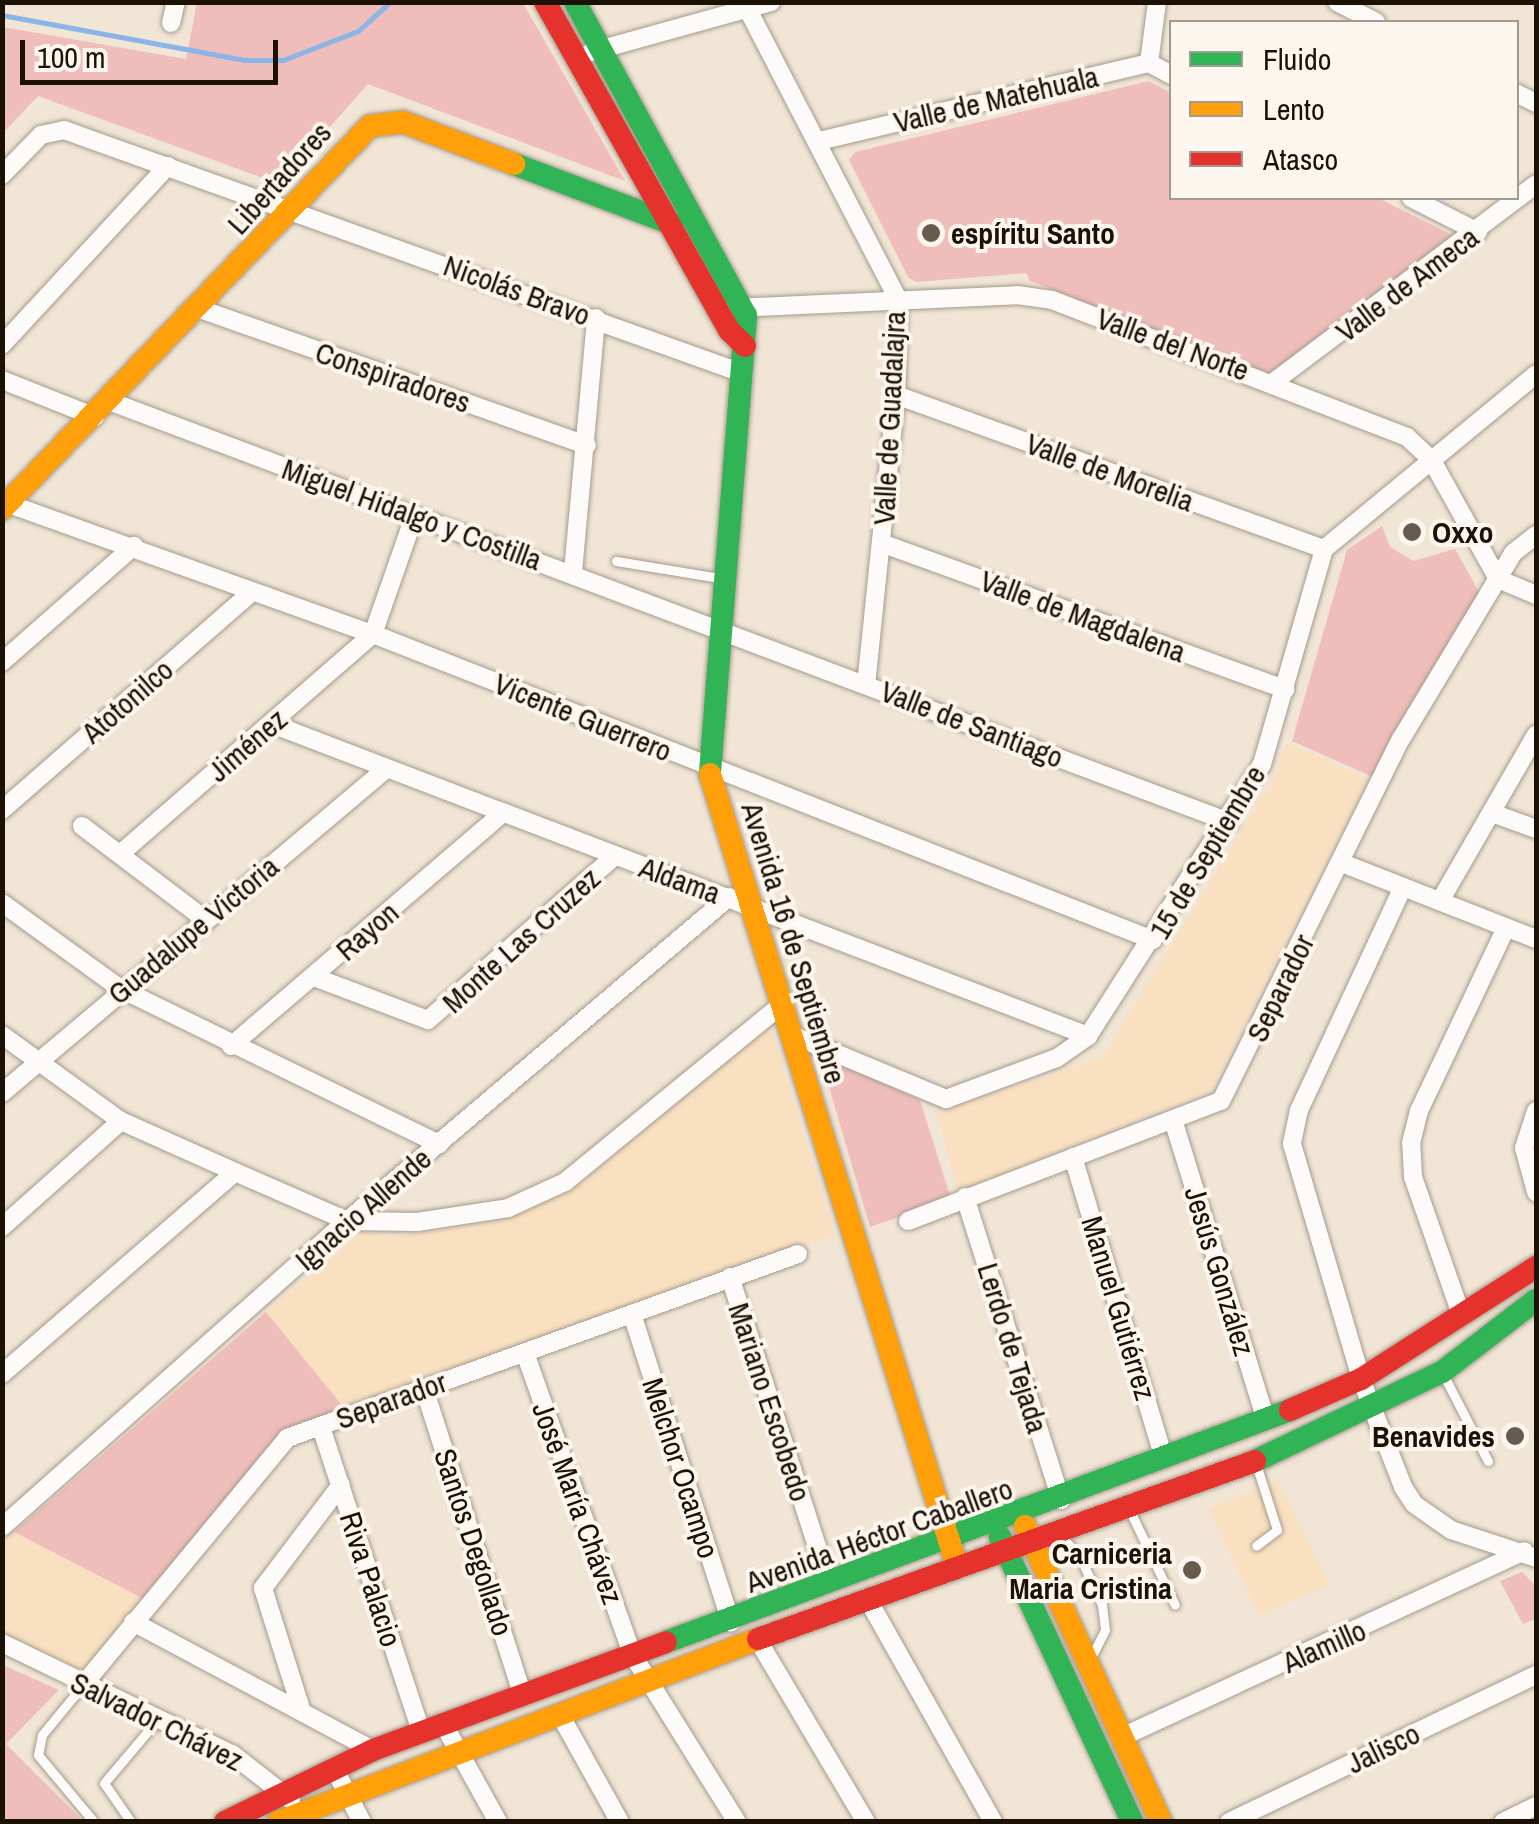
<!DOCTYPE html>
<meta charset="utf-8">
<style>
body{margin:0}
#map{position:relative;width:1539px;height:1824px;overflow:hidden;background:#f1e5d5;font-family:"Archivo Narrow",sans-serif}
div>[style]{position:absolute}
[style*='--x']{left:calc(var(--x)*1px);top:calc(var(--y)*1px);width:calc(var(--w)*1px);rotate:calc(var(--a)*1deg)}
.built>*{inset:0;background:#f8e0c1}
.green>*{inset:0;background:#efbebb}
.stream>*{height:5px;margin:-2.5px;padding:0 2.5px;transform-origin:2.5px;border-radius:2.5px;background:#8bb5e6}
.roads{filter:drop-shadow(0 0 2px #a49a8c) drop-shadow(0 0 2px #a49a8c)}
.lane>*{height:9px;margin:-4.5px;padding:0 4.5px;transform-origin:4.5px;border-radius:4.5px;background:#fdfbf9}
.street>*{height:18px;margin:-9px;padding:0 9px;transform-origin:9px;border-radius:9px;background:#fdfbf9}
.fast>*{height:22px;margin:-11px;padding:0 11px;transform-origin:11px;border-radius:11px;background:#30b455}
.slow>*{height:22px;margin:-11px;padding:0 11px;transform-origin:11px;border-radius:11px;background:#ff9f0a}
.jam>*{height:22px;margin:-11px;padding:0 11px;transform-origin:11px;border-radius:11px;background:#e5322d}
.dots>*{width:28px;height:28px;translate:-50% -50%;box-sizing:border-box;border:5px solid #fcf6ef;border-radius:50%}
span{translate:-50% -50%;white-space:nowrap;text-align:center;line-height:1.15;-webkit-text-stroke:8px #fcf6ef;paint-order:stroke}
.street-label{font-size:30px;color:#1b1105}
.poi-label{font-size:30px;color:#1b1105;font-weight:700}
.left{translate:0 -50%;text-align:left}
.right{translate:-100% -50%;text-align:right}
.frame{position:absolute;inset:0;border:5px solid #1b1105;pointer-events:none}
.legend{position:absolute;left:1169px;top:20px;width:350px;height:180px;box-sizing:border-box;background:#fcf6ef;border:2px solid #a29a91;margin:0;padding:12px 18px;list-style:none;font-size:30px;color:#1b1105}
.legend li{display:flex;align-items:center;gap:20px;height:50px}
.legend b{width:50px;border:2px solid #a29a91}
.scale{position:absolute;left:20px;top:40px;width:258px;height:45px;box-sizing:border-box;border:5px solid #1b1105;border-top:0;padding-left:12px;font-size:30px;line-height:35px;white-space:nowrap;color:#1b1105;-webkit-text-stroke:8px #fcf6ef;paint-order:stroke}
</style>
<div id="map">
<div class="built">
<i style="clip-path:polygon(1286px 743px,1368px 778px,1211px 1090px,958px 1192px,937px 1113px,1103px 1057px,1277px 772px)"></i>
<i style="clip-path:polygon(770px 1026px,835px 1235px,346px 1410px,266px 1312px,362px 1231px,393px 1237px,501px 1221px,574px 1189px)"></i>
<i style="clip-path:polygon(1278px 1481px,1329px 1585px,1259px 1616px,1209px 1509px)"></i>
<i style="clip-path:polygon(15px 1531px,148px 1601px,88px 1674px,3px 1633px,2px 1542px)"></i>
</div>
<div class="green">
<i style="clip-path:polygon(197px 3px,523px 3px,625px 181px,368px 84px,279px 184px,38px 96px,3px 133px,3px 27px,186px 59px)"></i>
<i style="clip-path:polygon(1149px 81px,1171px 93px,1172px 198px,1378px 198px,1454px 236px,1272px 375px,1030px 281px,1026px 273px,916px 282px,908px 277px,849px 160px,855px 152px)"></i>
<i style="clip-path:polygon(1382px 526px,1390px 547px,1413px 561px,1455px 549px,1479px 592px,1373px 777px,1292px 741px,1347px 550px)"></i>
<i style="clip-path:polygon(819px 1053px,920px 1100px,951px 1199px,870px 1227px)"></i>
<i style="clip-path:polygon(266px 1312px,346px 1410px,284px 1432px,148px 1601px,14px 1532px)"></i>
<i style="clip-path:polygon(1522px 1572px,1536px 1586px,1536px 1619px,1523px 1624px,1500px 1581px)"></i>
<i style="clip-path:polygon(3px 1665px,59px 1690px,6px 1744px,83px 1821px,3px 1821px)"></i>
</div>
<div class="stream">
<i style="--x:2;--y:15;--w:247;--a:10.5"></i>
<i style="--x:245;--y:60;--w:38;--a:0"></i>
<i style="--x:283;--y:60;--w:80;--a:-21.1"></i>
<i style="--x:358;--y:31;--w:43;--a:-42.2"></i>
</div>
<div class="roads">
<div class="lane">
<i style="--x:616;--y:561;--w:105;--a:9.3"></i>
<i style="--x:1443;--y:1374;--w:98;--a:62.7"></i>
<i style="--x:1256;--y:1464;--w:69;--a:72.3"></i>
<i style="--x:1277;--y:1530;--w:26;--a:143"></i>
<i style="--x:1129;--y:1509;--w:106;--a:64.4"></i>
<i style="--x:1058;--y:1533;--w:33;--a:47"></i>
<i style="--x:1080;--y:1557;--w:53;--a:65.4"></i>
<i style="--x:1102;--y:1605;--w:25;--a:83"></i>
<i style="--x:1105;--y:1630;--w:29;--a:117"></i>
<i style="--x:83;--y:1685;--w:65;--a:129.4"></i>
<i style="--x:42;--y:1735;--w:20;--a:101"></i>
<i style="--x:38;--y:1755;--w:87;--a:50.1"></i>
<i style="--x:131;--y:1822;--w:47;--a:-124.7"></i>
<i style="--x:104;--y:1783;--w:84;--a:-49.8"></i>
</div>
<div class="street">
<i style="--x:1337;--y:2;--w:44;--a:27.1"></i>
<i style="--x:747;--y:8;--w:330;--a:62.6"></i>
<i style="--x:899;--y:301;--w:94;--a:91.8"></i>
<i style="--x:896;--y:395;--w:290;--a:95.9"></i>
<i style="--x:171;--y:23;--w:22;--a:-77"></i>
<i style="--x:591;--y:52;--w:187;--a:-15.5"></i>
<i style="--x:1149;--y:63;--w:62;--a:-82.5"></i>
<i style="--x:1516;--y:93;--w:22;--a:27"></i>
<i style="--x:819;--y:141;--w:339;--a:-13.3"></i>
<i style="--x:1149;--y:63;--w:26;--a:28"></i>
<i style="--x:2;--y:175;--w:56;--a:-45.7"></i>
<i style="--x:41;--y:135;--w:24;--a:-12"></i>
<i style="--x:64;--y:130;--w:720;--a:19.72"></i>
<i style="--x:1411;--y:198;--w:75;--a:26.9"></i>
<i style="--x:734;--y:308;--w:283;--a:-2.6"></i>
<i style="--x:1017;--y:295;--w:35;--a:8"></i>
<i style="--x:1052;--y:300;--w:381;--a:21.1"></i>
<i style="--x:1407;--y:437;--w:33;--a:43"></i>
<i style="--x:1431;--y:459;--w:137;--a:60.8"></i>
<i style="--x:1498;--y:579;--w:41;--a:22.8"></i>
<i style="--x:200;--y:309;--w:410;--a:19.4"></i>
<i style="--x:2;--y:345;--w:244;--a:-47.2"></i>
<i style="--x:2;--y:380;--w:100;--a:21.7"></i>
<i style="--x:1275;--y:381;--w:327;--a:-37"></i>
<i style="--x:896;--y:395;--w:455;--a:19.8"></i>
<i style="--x:109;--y:401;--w:1197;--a:20.6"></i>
<i style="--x:9;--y:504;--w:387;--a:19.7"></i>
<i style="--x:373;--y:634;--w:838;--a:21.42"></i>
<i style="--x:881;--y:543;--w:430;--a:19.9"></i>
<i style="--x:573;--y:572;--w:255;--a:-84.8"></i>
<i style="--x:2;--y:662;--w:176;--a:-41.3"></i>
<i style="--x:272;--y:724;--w:874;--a:20.92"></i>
<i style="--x:2;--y:810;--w:332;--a:-41.1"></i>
<i style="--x:1492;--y:813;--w:47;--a:20"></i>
<i style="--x:82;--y:826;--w:156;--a:37.2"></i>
<i style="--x:120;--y:854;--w:335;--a:-41"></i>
<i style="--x:373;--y:634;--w:124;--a:-70.7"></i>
<i style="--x:1342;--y:863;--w:208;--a:21.4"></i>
<i style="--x:1403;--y:887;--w:246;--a:115"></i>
<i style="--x:1299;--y:1110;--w:35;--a:102"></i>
<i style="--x:1292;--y:1144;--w:245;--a:73.6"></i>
<i style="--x:1361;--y:1379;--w:116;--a:68.7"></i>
<i style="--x:1403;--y:1487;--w:20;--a:57"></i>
<i style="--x:1414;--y:1504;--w:45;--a:35.1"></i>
<i style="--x:1451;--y:1530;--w:89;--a:18.2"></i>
<i style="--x:1440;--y:901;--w:192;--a:-60"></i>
<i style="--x:2;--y:903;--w:147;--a:35.9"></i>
<i style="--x:121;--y:989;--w:354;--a:26"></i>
<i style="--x:314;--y:977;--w:122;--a:20.7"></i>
<i style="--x:428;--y:1020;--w:249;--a:-41.3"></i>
<i style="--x:2;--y:1035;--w:147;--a:35.9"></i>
<i style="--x:121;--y:1121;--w:125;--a:24.1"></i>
<i style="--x:235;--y:1172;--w:122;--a:23.6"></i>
<i style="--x:347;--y:1221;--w:70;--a:0.8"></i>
<i style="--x:417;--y:1222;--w:92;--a:-8.7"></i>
<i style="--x:508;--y:1208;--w:63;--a:-24.5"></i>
<i style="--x:565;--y:1182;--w:283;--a:-39.3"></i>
<i style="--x:792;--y:1035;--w:167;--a:22.6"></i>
<i style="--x:946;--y:1099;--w:118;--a:-20.3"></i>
<i style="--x:1057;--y:1058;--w:38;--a:-35"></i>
<i style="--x:1088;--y:1036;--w:323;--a:-57.4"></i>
<i style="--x:1262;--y:764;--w:224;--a:-73.9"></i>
<i style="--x:1324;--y:549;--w:275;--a:-39.5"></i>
<i style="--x:231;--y:1046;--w:357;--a:-40.6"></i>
<i style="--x:2;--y:1093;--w:502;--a:-40.16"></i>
<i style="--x:1536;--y:1111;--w:39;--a:108"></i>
<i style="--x:1524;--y:1148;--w:46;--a:74.7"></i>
<i style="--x:1174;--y:1123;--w:311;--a:72.8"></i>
<i style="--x:1073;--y:1157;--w:315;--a:73.2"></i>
<i style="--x:965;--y:1197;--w:318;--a:72.4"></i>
<i style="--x:908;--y:1221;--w:335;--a:-21"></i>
<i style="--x:1221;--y:1101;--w:404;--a:-63.6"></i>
<i style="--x:1401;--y:739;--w:217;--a:-58.9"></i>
<i style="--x:1513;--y:553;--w:29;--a:-38"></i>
<i style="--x:2;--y:1227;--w:159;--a:-41.7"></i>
<i style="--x:730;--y:1277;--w:322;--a:72.1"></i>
<i style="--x:632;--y:1314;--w:324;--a:72.2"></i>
<i style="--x:1462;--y:1317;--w:148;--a:-109.3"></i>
<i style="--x:1413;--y:1177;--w:34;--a:-93"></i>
<i style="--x:1411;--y:1143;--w:33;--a:-76"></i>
<i style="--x:1419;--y:1111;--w:203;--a:-64.6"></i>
<i style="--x:525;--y:1353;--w:319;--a:70.4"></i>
<i style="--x:632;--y:1654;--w:198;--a:58"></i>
<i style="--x:2;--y:1374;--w:308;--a:-40.9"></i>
<i style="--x:424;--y:1388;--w:324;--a:72.2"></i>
<i style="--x:321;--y:1427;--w:321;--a:71.8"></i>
<i style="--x:2;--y:1527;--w:461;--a:-41.6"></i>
<i style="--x:347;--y:1221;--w:501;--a:-40.3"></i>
<i style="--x:867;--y:1598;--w:257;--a:60.6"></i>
<i style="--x:133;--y:1622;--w:272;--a:28.1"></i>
<i style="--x:759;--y:1642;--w:209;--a:59.3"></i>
<i style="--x:2;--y:1643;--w:255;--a:25.8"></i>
<i style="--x:232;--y:1754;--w:75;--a:37.9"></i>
<i style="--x:83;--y:1685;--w:320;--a:-50.4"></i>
<i style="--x:287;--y:1438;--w:543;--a:-19.8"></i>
<i style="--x:302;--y:1712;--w:130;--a:-107.5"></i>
<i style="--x:263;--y:1588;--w:129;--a:-52.9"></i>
<i style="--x:559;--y:1713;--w:125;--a:60.8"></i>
<i style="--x:444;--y:1725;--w:111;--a:60.9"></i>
<i style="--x:1122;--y:1737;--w:443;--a:-24.8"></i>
<i style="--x:334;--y:1768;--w:61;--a:62.6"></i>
<i style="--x:1229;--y:1822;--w:340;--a:-25.6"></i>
<i style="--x:1503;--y:1822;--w:37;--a:-26"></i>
</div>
<div class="fast">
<i style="--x:575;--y:2;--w:357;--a:61.4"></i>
<i style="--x:746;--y:315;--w:460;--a:94.5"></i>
<i style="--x:514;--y:164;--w:170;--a:20.7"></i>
<i style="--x:1255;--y:1461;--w:207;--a:-25.5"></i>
<i style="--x:1442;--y:1372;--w:118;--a:-37.5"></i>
<i style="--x:1000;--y:1537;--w:314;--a:65.1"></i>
<i style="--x:666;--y:1642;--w:666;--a:-20.39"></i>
</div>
<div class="slow">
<i style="--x:2;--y:509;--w:531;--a:-46.14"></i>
<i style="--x:370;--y:126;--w:33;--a:-7"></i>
<i style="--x:403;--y:122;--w:119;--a:20.7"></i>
<i style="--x:710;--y:774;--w:830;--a:72.68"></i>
<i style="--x:1025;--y:1526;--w:326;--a:65.3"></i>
<i style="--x:278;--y:1822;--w:514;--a:-20.87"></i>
</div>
<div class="jam">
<i style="--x:545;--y:2;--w:377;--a:60.7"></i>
<i style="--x:730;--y:331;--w:21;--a:45"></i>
<i style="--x:1290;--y:1410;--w:77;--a:-23.6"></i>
<i style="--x:1361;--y:1379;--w:208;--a:-32.6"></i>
<i style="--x:758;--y:1639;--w:528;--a:-19.7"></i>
<i style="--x:225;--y:1822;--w:165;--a:-25.9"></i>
<i style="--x:373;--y:1750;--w:312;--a:-20.2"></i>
</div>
</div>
<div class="dots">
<i style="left:931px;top:233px;background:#665b4e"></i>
<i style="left:1412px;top:532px;background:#665b4e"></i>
<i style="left:1515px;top:1436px;background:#665b4e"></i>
<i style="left:1192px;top:1570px;background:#665b4e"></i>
</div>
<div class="street-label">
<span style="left:996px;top:99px;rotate:-13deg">Valle de Matehuala</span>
<span style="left:279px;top:178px;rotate:-48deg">Libertadores</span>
<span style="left:1407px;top:284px;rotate:-37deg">Valle de Ameca</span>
<span style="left:517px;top:290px;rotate:20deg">Nicolás Bravo</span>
<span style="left:1173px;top:344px;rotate:20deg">Valle del Norte</span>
<span style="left:393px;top:377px;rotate:19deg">Conspiradores</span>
<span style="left:889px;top:418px;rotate:-87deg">Valle de Guadalajra</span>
<span style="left:1110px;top:472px;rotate:20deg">Valle de Morelia</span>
<span style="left:412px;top:514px;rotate:20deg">Miguel Hidalgo y Costilla</span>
<span style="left:1083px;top:616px;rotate:20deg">Valle de Magdalena</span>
<span style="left:127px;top:701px;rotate:-41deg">Atotonilco</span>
<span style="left:583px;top:717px;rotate:22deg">Vicente Guerrero</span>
<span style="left:972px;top:724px;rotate:21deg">Valle de Santiago</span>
<span style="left:247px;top:745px;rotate:-41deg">Jiménez</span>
<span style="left:1207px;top:852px;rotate:-59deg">15 de Septiembre</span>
<span style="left:680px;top:880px;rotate:20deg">Aldama</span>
<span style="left:193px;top:930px;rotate:-40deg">Guadalupe Victoria</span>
<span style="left:367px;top:931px;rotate:-41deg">Rayon</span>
<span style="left:521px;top:940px;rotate:-42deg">Monte Las Cruzez</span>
<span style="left:794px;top:943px;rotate:73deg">Avenida 16 de Septiembre</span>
<span style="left:1280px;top:988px;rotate:-64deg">Separador</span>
<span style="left:363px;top:1209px;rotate:-41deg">Ignacio Allende</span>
<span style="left:1220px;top:1271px;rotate:73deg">Jesús González</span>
<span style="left:1119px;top:1308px;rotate:73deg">Manuel Gutiérrez</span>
<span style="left:1013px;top:1348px;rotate:73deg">Lerdo de Tejada</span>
<span style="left:391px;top:1400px;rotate:-20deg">Separador</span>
<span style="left:770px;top:1402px;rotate:72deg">Mariano Escobedo</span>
<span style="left:681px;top:1468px;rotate:72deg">Melchor Ocampo</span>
<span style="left:578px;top:1503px;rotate:70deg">José María Chávez</span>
<span style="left:879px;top:1535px;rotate:-20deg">Avenida Héctor Caballero</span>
<span style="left:474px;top:1542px;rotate:72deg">Santos Degollado</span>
<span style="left:371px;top:1579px;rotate:72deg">Riva Palacio</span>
<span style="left:1324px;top:1646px;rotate:-24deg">Alamillo</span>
<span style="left:157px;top:1721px;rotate:26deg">Salvador Chávez</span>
<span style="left:1383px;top:1748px;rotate:-26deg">Jalisco</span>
</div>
<div class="poi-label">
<span class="left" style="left:951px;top:233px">espíritu Santo</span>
<span class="left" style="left:1432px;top:532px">Oxxo</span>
<span class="right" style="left:1495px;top:1436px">Benavides</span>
<span class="right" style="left:1172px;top:1570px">Carniceria<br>Maria Cristina</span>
</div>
<div class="frame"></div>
<ul class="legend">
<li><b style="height:12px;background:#30b455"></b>Fluido</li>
<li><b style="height:12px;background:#ff9f0a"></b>Lento</li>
<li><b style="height:12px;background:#e5322d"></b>Atasco</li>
</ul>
<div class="scale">100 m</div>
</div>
